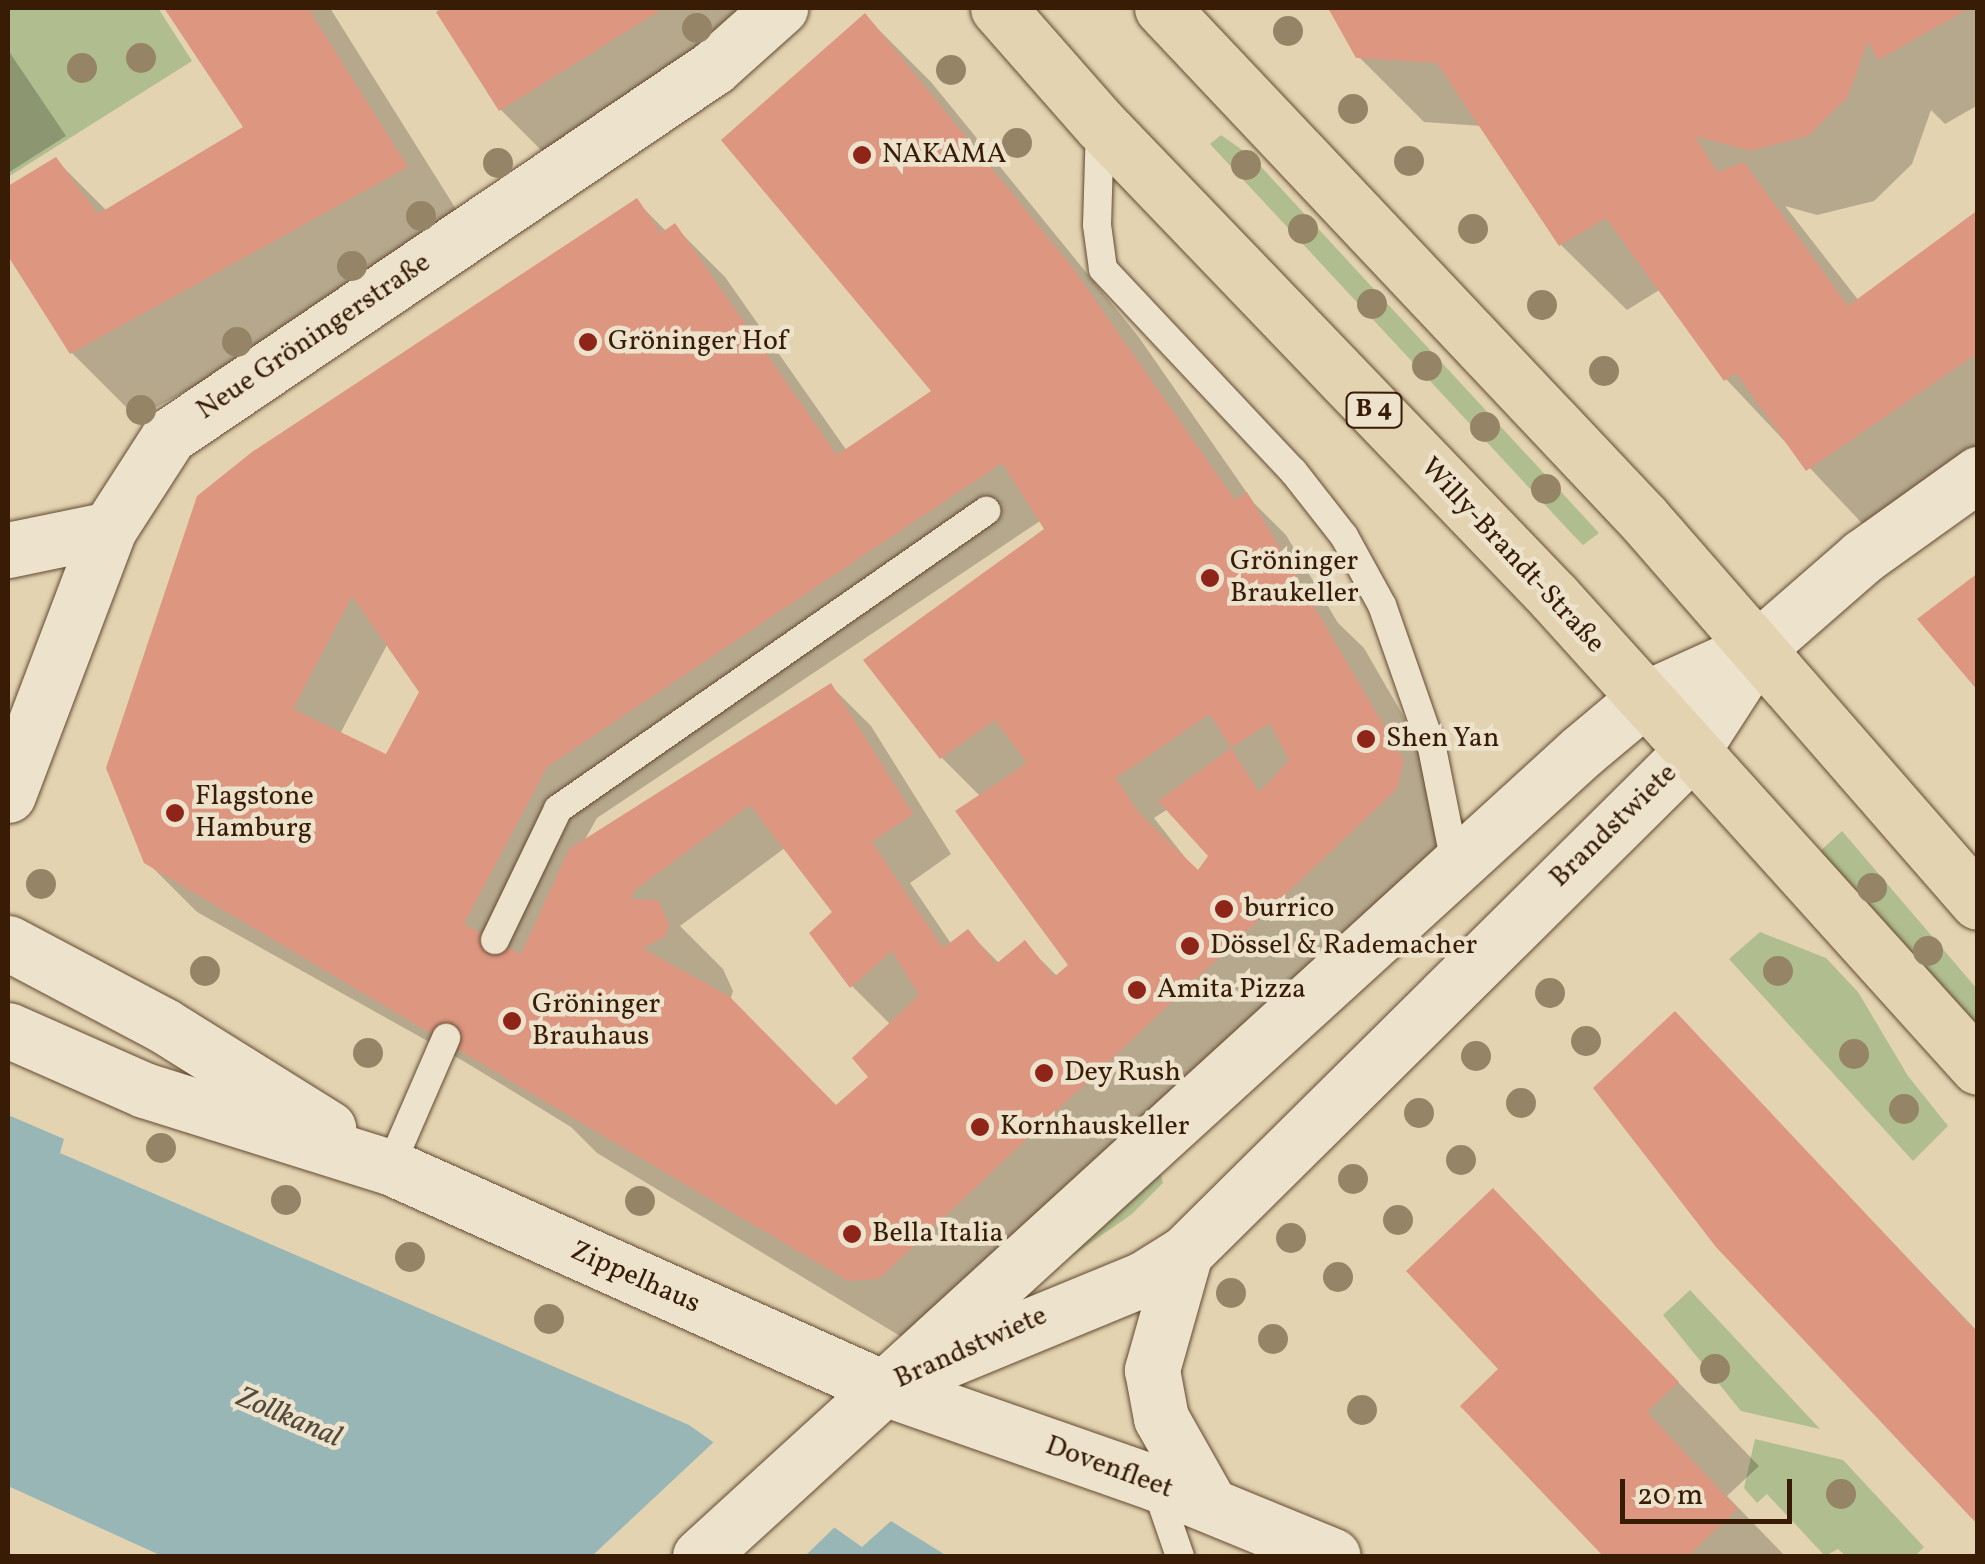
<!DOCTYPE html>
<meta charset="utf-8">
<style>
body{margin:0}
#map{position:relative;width:1985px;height:1564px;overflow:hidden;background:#e3d3b1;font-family:Vollkorn,serif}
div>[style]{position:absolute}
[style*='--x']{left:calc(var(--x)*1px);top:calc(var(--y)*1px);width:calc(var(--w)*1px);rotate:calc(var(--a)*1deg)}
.green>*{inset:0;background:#b0bd8e}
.water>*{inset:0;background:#99b6b6}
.pier>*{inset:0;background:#e3d3b1}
.shadow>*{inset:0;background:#0003}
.building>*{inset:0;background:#dd9781}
.roads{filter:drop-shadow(0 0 2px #634a31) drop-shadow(0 0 2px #634a31)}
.lane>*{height:28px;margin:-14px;padding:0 14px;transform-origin:14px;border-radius:14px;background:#ede2cc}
.street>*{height:55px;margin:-27.5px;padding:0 27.5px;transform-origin:27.5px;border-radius:27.5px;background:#ede2cc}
.secondary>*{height:55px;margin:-27.5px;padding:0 27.5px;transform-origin:27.5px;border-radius:27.5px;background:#ede2cc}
.primary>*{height:55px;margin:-27.5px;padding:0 27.5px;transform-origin:27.5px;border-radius:27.5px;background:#e3d3b1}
.trees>*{width:30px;height:30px;margin:-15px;border-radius:50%;background:#958466}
.dots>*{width:28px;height:28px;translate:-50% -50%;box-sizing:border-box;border:5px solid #ede2cc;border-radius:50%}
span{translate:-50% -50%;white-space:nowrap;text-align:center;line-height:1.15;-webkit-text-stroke:9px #ede2cc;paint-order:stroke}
.shield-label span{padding:2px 8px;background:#ede2cc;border:2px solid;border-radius:8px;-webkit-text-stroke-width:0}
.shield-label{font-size:25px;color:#381c06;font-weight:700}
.poi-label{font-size:28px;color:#381c06}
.left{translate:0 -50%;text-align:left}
.street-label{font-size:28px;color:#381c06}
.water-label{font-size:30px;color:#554a3b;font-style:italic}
.frame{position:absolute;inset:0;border:10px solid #381c06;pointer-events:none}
.scale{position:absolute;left:1620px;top:1479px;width:172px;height:45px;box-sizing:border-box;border:5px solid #381c06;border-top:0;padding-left:12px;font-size:30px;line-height:35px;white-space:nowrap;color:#381c06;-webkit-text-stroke:8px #ede2cc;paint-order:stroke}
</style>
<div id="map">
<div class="green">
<i style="clip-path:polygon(8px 8px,158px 8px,192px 61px,8px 177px)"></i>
<i style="clip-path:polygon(1221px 135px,1252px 157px,1599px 533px,1583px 545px,1574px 536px,1210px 144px)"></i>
<i style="clip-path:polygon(1842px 831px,1977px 989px,1977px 1025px,1817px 854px)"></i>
<i style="clip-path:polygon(1760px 932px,1826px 958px,1858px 992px,1908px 1076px,1948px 1126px,1913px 1161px,1729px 959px)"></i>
<i style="clip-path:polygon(1160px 1172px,1163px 1183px,1132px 1214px,1036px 1281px)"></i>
<i style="clip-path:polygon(1690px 1290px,1820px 1429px,1741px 1411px,1663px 1315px)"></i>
<i style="clip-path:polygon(1755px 1439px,1843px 1460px,1924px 1547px,1915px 1556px,1846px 1556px,1838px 1549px,1825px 1556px,1767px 1494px,1757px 1503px,1744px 1488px)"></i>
</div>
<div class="water">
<i style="clip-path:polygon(8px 1115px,64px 1139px,60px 1153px,689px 1425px,862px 1547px,891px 1521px,947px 1556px,162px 1556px,8px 1486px)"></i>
</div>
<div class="pier">
<i style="clip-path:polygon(717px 1439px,838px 1524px,805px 1556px,592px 1556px)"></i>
</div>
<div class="shadow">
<i style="clip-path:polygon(167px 8px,330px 8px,471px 233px,137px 418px,72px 353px,8px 252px,8px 189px,56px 160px,107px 211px,247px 128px)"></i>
<i style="clip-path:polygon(446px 8px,810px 8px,722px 79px,566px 175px,501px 110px,440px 12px)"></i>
<i style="clip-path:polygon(1333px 8px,1978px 8px,1978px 105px,1945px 124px,1931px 110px,1912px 164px,1874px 201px,1817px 215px,1785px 206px,1859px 301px,1978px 213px,1978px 463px,1873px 535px,1726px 379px,1661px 289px,1627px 310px,1561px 245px,1482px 126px,1424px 122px,1358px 56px)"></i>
<i style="clip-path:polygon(evenodd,865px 16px,931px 82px,1138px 336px,1254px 503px,1286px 535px,1338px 623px,1364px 648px,1468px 828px,915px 1345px,597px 1153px,571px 1127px,465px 1062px,197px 912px,146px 861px,636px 201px,667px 232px,675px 227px,725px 277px,847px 451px,935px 392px,865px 16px,1040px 521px,1048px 529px,942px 758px,981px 797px,959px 812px,1072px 966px,1058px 977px,1025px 944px,1000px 964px,968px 932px,952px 945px,910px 883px,951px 854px,871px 726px,831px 686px,583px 843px,597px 818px,1040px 521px,865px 16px,388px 643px,422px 692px,387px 757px,340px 734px,388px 643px,865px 16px,1168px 809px,1212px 856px,1198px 874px,1154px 818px,1168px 809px,865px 16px,786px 847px,836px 912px,852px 986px,891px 1025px,872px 1077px,836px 1108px,730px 1001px,733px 991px,723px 969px,680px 926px,786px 847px)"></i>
<i style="clip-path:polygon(8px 50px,66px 136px,8px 173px)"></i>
<i style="clip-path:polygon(1675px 1014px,1978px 1332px,1978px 1522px)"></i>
<i style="clip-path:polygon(1574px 1274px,1759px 1466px,1727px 1496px,1785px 1556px,1607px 1556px,1463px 1406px,1502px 1369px)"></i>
</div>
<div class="building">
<i style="clip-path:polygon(164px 8px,308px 8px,408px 167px,70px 354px,8px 256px,8px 186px,56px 157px,98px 214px,243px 127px)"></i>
<i style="clip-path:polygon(442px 8px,664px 8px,499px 111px,436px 12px)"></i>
<i style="clip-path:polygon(1328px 8px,1970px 8px,1878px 60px,1868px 41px,1847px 98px,1808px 136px,1750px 151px,1695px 136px,1717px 172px,1744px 162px,1848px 306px,1978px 210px,1978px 353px,1806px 471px,1736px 373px,1724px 381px,1606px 218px,1559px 246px,1437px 63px,1356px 58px)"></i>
<i style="clip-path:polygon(evenodd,865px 13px,1073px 268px,1235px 500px,1247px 492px,1404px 760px,1397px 789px,879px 1279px,848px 1281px,144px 863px,106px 768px,197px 496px,252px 452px,637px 198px,661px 233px,675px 223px,837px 455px,931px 391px,721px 140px,865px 13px,1002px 463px,1044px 529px,863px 660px,940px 759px,995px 720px,1027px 763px,955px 811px,1068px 965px,1054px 977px,1025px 940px,996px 964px,968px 929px,943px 948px,872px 842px,913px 814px,831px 683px,569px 849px,521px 954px,464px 924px,547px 767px,1002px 463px,865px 13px,352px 596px,419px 692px,386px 754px,293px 709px,352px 596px,865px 13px,1210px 714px,1231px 748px,1270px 723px,1289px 760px,1259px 792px,1231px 748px,1158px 801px,1208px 856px,1198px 870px,1138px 812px,1116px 778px,1210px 714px,865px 13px,750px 805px,832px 912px,809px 933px,850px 988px,892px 951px,919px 995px,852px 1058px,868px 1077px,836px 1105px,729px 996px,642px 948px,665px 937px,669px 924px,658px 900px,631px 899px,635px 890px,750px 805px)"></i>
<i style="clip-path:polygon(1978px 573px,1978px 691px,1917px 619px)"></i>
<i style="clip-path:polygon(1675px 1011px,1978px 1333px,1978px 1525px,1716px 1247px,1593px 1088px)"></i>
<i style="clip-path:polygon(1493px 1188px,1679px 1382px,1647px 1412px,1738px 1509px,1688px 1556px,1603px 1556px,1460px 1406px,1498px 1369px,1406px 1271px)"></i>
</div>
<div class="roads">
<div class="lane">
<i style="--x:1100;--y:125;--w:100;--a:91.7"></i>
<i style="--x:1097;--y:225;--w:44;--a:82.2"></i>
<i style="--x:1103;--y:269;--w:277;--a:46.8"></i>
<i style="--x:1293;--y:471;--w:83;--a:51.9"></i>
<i style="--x:1344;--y:536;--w:79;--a:61.2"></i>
<i style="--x:1382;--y:605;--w:151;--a:70.7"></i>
<i style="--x:1432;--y:748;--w:117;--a:78.7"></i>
<i style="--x:495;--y:940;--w:145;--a:-64.3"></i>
<i style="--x:558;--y:809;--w:522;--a:-34.85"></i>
<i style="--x:390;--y:1167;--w:141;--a:-66.5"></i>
<i style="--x:1155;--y:1484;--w:76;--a:70.9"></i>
</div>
<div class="street">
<i style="--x:8;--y:550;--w:103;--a:-11.7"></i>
<i style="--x:8;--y:795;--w:285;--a:-69.2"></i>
<i style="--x:109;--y:529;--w:111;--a:-57.2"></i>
<i style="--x:169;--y:436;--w:658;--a:-34.1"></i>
<i style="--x:714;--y:67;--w:89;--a:-41.8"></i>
</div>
<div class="secondary">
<i style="--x:8;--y:943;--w:175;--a:27.9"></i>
<i style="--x:163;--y:1025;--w:195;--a:32"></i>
<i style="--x:8;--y:1030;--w:149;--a:23.8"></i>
<i style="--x:144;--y:1090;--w:258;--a:17.4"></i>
<i style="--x:390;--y:1167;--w:538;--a:24.14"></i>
<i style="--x:881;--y:1387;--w:290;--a:19.3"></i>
<i style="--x:1155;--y:1483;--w:192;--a:22.3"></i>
<i style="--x:1185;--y:1253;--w:122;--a:105.8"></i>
<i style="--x:1152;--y:1370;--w:49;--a:79.4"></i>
<i style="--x:1161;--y:1418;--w:100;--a:60.6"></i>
<i style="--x:881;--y:1387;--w:283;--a:-22.4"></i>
<i style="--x:1143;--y:1279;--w:49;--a:-31.8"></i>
<i style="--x:1185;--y:1253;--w:712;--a:-44.72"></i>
<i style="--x:1691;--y:752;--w:125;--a:-57.1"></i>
<i style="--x:1759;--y:647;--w:137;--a:-41.1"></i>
<i style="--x:1862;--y:557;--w:143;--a:-35.6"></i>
<i style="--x:700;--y:1556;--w:1194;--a:-42.39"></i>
<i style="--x:1582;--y:751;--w:81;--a:-40"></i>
<i style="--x:1644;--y:699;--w:126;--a:-24.3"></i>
</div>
<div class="primary">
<i style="--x:998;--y:8;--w:154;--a:48.7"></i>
<i style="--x:1100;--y:124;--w:656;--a:46.17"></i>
<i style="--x:1554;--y:597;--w:633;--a:47.95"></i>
<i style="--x:1162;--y:8;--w:702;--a:46.67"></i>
<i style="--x:1644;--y:519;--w:508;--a:48.91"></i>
</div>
</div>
<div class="trees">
<i style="left:697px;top:28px"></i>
<i style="left:1288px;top:31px"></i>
<i style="left:141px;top:58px"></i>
<i style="left:82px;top:68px"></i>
<i style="left:951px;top:70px"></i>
<i style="left:1353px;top:109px"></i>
<i style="left:1017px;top:143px"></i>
<i style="left:1409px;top:161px"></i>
<i style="left:498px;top:163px"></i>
<i style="left:1246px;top:165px"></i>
<i style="left:421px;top:216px"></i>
<i style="left:1303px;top:229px"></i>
<i style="left:1473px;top:229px"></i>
<i style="left:352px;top:266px"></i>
<i style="left:1372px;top:304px"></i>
<i style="left:1542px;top:305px"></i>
<i style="left:237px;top:342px"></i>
<i style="left:1427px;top:366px"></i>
<i style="left:1604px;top:371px"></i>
<i style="left:141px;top:410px"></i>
<i style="left:1485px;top:427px"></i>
<i style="left:1546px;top:489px"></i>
<i style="left:41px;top:884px"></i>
<i style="left:1872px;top:888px"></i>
<i style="left:1928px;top:951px"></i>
<i style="left:205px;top:971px"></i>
<i style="left:1778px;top:971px"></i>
<i style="left:1550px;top:993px"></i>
<i style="left:1586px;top:1041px"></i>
<i style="left:368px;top:1053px"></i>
<i style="left:1854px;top:1054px"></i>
<i style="left:1476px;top:1056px"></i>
<i style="left:1521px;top:1103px"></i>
<i style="left:1904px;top:1109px"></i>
<i style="left:1419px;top:1113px"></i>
<i style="left:161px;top:1148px"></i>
<i style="left:1461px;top:1160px"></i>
<i style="left:1353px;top:1179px"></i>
<i style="left:286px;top:1200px"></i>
<i style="left:640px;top:1201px"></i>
<i style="left:1398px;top:1220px"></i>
<i style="left:1291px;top:1238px"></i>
<i style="left:410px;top:1257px"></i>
<i style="left:1338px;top:1277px"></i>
<i style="left:1231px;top:1293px"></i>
<i style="left:549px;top:1319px"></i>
<i style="left:1273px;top:1339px"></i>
<i style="left:1715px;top:1369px"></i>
<i style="left:1362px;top:1410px"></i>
<i style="left:1841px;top:1494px"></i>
</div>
<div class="dots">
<i style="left:862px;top:155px;background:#8f2418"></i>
<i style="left:588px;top:342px;background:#8f2418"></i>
<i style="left:1210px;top:578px;background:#8f2418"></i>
<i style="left:1366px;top:739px;background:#8f2418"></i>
<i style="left:175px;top:813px;background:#8f2418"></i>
<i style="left:1224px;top:909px;background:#8f2418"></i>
<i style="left:1190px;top:946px;background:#8f2418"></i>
<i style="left:1137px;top:990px;background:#8f2418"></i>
<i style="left:512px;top:1021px;background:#8f2418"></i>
<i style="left:1044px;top:1073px;background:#8f2418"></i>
<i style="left:980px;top:1127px;background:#8f2418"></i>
<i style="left:852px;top:1234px;background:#8f2418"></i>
</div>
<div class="shield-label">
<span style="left:1374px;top:410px">B 4</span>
</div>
<div class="poi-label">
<span class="left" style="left:882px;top:155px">NAKAMA</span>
<span class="left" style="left:608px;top:342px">Gröninger Hof</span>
<span class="left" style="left:1230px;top:578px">Gröninger<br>Braukeller</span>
<span class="left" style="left:1386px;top:739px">Shen Yan</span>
<span class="left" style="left:195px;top:813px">Flagstone<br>Hamburg</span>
<span class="left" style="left:1244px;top:909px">burrico</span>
<span class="left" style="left:1210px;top:946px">Dössel &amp; Rademacher</span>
<span class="left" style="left:1157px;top:990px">Amita Pizza</span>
<span class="left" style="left:532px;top:1021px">Gröninger<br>Brauhaus</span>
<span class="left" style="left:1064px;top:1073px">Dey Rush</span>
<span class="left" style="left:1000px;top:1127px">Kornhauskeller</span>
<span class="left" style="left:872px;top:1234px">Bella Italia</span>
</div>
<div class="street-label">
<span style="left:314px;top:337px;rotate:-34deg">Neue Gröningerstraße</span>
<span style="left:1512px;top:556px;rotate:47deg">Willy-Brandt-Straße</span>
<span style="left:1614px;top:826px;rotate:-44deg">Brandstwiete</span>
<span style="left:635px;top:1278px;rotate:24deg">Zippelhaus</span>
<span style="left:971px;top:1348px;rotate:-24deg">Brandstwiete</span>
<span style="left:1109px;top:1468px;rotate:20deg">Dovenfleet</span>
</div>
<div class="water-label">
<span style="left:289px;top:1418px;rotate:23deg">Zollkanal</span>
</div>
<div class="frame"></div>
<div class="scale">20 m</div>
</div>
